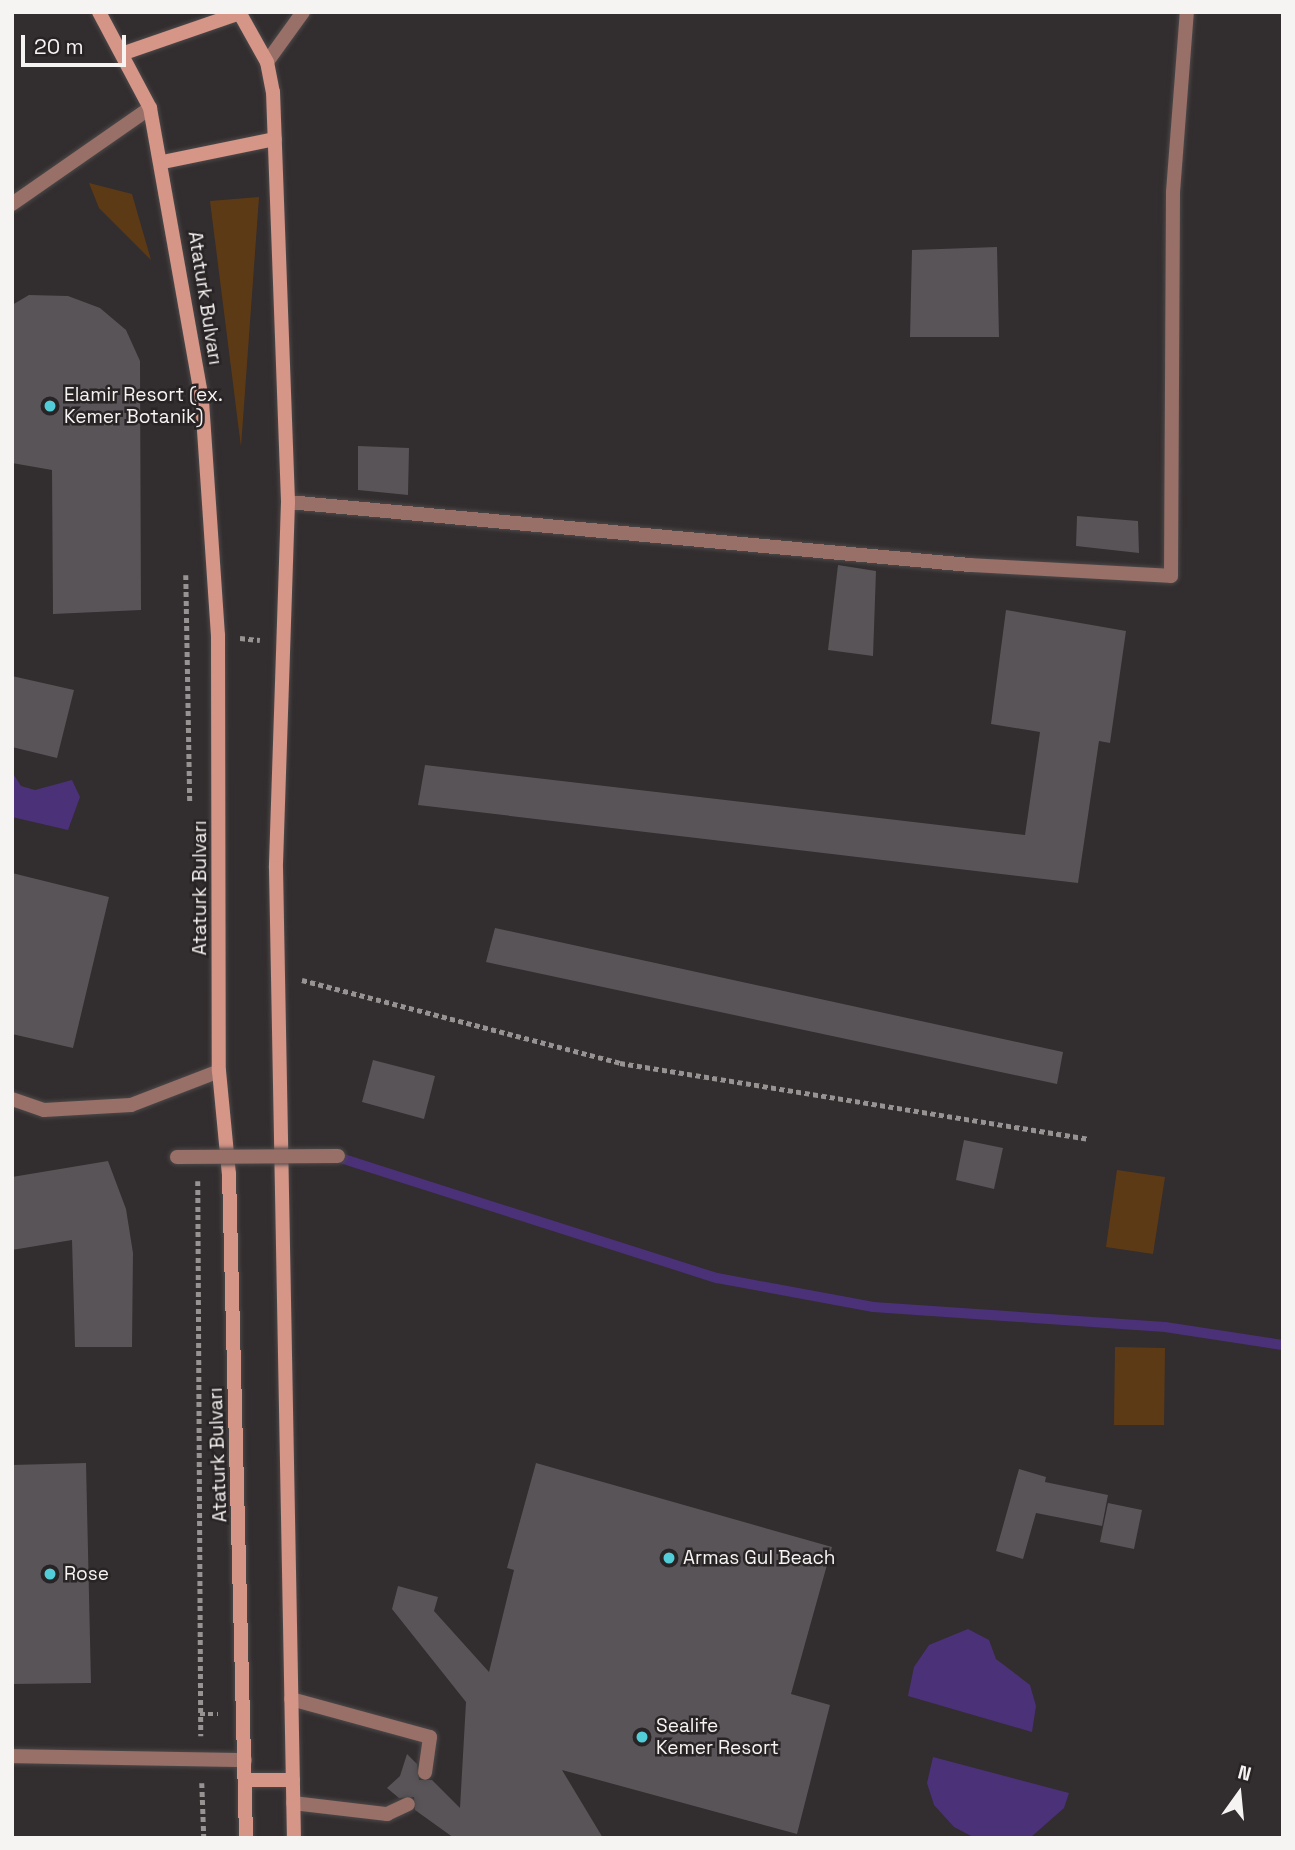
<!DOCTYPE html>
<meta charset="utf-8">
<style>
body{margin:0}
#map{position:relative;width:1295px;height:1850px;overflow:hidden;background:#322d2e;font-family:"Space Grotesk",sans-serif}
div>[style]{position:absolute}
[style*='--x']{left:calc(var(--x)*1px);top:calc(var(--y)*1px);width:calc(var(--w)*1px);rotate:calc(var(--a)*1deg)}
.green>*{inset:0;background:#5d3a16}
.water>*{inset:0;background:#4b3178}
.stream>*{height:10px;margin:-5px;padding:0 5px;transform-origin:5px;border-radius:5px;background:#4b3178}
.building>*{inset:0;background:#585458}
.path>*{height:4.5px;margin-top:-2.25px;transform-origin:0;background:repeating-linear-gradient(90deg,#979393 0 5px,transparent 0 8.5px)}
.roads{filter:drop-shadow(0 0 2px #4d494a) drop-shadow(0 0 2px #4d494a)}
.service>*{height:14px;margin:-7px;padding:0 7px;transform-origin:7px;border-radius:7px;background:#987068}
.minor>*{height:14px;margin:-7px;padding:0 7px;transform-origin:7px;border-radius:7px;background:#987068}
.secondary>*{height:14px;margin:-7px;padding:0 7px;transform-origin:7px;border-radius:7px;background:#d59587}
.bridges{filter:drop-shadow(0 0 2px #4d494a) drop-shadow(0 0 2px #4d494a)}
.pedestrian-bridge>*{height:14px;margin:-7px;padding:0 7px;transform-origin:7px;border-radius:7px;background:#987068}
.dots>*{width:19px;height:19px;translate:-50% -50%;box-sizing:border-box;border:4px solid #282324;border-radius:50%}
span{translate:-50% -50%;white-space:nowrap;text-align:center;line-height:1.15;-webkit-text-stroke:5px #282324;paint-order:stroke}
.street-label{font-size:19px;color:#f6f3f3}
.poi-label{font-size:19px;color:#f6f3f3}
.left{translate:0 -50%;text-align:left}
.frame{position:absolute;inset:0;border:14px solid #f6f3f3;pointer-events:none}
.north{position:absolute;left:1204px;top:1759px;width:70px;height:70px;-webkit-text-stroke:5px #282324;paint-order:stroke;rotate:15deg;font-size:19px;font-weight:700;line-height:28px;text-align:center;color:#f6f3f3}
.north::after{content:'';display:block;margin:auto;width:24px;height:32px;background:#f6f3f3;clip-path:polygon(50% 0,100% 100%,50% 72%,0 100%)}
.scale{position:absolute;left:21px;top:35px;width:105px;height:32px;box-sizing:border-box;border:4px solid #f6f3f3;border-top:0;padding-left:9px;font-size:21px;line-height:24px;white-space:nowrap;color:#f6f3f3;-webkit-text-stroke:5px #282324;paint-order:stroke}
</style>
<div id="map">
<div class="green">
<i style="clip-path:polygon(89px 183px,132px 194px,151px 260px,99px 208px)"></i>
<i style="clip-path:polygon(259px 197px,241px 447px,210px 201px)"></i>
<i style="clip-path:polygon(1117px 1170px,1165px 1177px,1153px 1254px,1106px 1247px)"></i>
<i style="clip-path:polygon(1115px 1347px,1165px 1348px,1164px 1425px,1114px 1425px)"></i>
</div>
<div class="water">
<i style="clip-path:polygon(12px 772px,21px 786px,35px 790px,72px 780px,80px 797px,68px 830px,12px 817px)"></i>
<i style="clip-path:polygon(968px 1629px,989px 1640px,996px 1659px,1030px 1685px,1036px 1706px,1032px 1732px,908px 1696px,914px 1667px,929px 1645px)"></i>
<i style="clip-path:polygon(933px 1757px,1069px 1793px,1064px 1808px,1030px 1838px,975px 1838px,954px 1827px,934px 1805px,927px 1783px)"></i>
</div>
<div class="stream">
<i style="--x:331;--y:1155;--w:405;--a:17.7"></i>
<i style="--x:717;--y:1278;--w:159;--a:10.5"></i>
<i style="--x:873;--y:1307;--w:293;--a:3.9"></i>
<i style="--x:1165;--y:1327;--w:119;--a:8.7"></i>
</div>
<div class="building">
<i style="clip-path:polygon(997px 247px,999px 337px,910px 337px,912px 250px)"></i>
<i style="clip-path:polygon(29px 295px,68px 296px,100px 308px,126px 330px,140px 361px,141px 610px,53px 614px,52px 470px,12px 463px,12px 305px)"></i>
<i style="clip-path:polygon(358px 446px,409px 448px,408px 495px,358px 490px)"></i>
<i style="clip-path:polygon(1077px 516px,1138px 521px,1139px 553px,1076px 546px)"></i>
<i style="clip-path:polygon(838px 565px,876px 571px,873px 656px,828px 650px)"></i>
<i style="clip-path:polygon(1006px 610px,1126px 631px,1110px 743px,1099px 741px,1078px 883px,418px 805px,425px 765px,1025px 835px,1040px 732px,991px 724px)"></i>
<i style="clip-path:polygon(12px 676px,74px 690px,57px 758px,12px 747px)"></i>
<i style="clip-path:polygon(12px 873px,109px 897px,73px 1048px,12px 1034px)"></i>
<i style="clip-path:polygon(495px 928px,1063px 1052px,1057px 1084px,486px 962px)"></i>
<i style="clip-path:polygon(373px 1060px,435px 1076px,424px 1119px,362px 1102px)"></i>
<i style="clip-path:polygon(964px 1140px,1003px 1148px,994px 1189px,956px 1180px)"></i>
<i style="clip-path:polygon(108px 1161px,126px 1209px,133px 1253px,132px 1347px,75px 1347px,72px 1240px,12px 1250px,12px 1177px)"></i>
<i style="clip-path:polygon(86px 1463px,91px 1683px,12px 1684px,12px 1465px)"></i>
<i style="clip-path:polygon(536px 1463px,832px 1547px,791px 1694px,830px 1705px,797px 1834px,562px 1770px,603px 1838px,454px 1838px,415px 1810px,414px 1797px,399px 1798px,387px 1788px,400px 1776px,407px 1754px,417px 1764px,419px 1780px,432px 1780px,460px 1808px,466px 1702px,392px 1609px,398px 1586px,438px 1597px,434px 1611px,489px 1672px,514px 1570px,507px 1568px)"></i>
<i style="clip-path:polygon(1019px 1469px,1046px 1477px,1045px 1482px,1108px 1495px,1102px 1526px,1036px 1513px,1023px 1559px,996px 1551px)"></i>
<i style="clip-path:polygon(1108px 1503px,1142px 1510px,1134px 1549px,1100px 1542px)"></i>
</div>
<div class="path">
<i style="--x:186;--y:575;--w:226;--a:89"></i>
<i style="--x:240;--y:638;--w:20;--a:6"></i>
<i style="--x:302;--y:980;--w:329;--a:14.6"></i>
<i style="--x:620;--y:1063;--w:474;--a:9.2"></i>
<i style="--x:198;--y:1181;--w:555;--a:89.69"></i>
<i style="--x:200;--y:1714;--w:18;--a:0"></i>
<i style="--x:202;--y:1783;--w:55;--a:87.9"></i>
</div>
<div class="roads">
<div class="service">
<i style="--x:288;--y:502;--w:685;--a:5.28"></i>
<i style="--x:970;--y:565;--w:201;--a:3.1"></i>
<i style="--x:1171;--y:576;--w:384;--a:-89.7"></i>
<i style="--x:1173;--y:192;--w:181;--a:-85.6"></i>
<i style="--x:291;--y:1699;--w:144;--a:15.3"></i>
<i style="--x:430;--y:1737;--w:36;--a:98"></i>
<i style="--x:293;--y:1803;--w:95;--a:6.7"></i>
<i style="--x:387;--y:1814;--w:23;--a:-25"></i>
</div>
<div class="minor">
<i style="--x:267;--y:62;--w:62;--a:-54.2"></i>
<i style="--x:12;--y:204;--w:168;--a:-34.8"></i>
<i style="--x:12;--y:1099;--w:34;--a:19"></i>
<i style="--x:44;--y:1110;--w:87;--a:-3.3"></i>
<i style="--x:131;--y:1105;--w:94;--a:-21.1"></i>
<i style="--x:12;--y:1756;--w:233;--a:1"></i>
</div>
<div class="secondary">
<i style="--x:99;--y:12;--w:109;--a:62"></i>
<i style="--x:150;--y:108;--w:298;--a:79.9"></i>
<i style="--x:202;--y:401;--w:235;--a:86.1"></i>
<i style="--x:218;--y:635;--w:436;--a:89.9"></i>
<i style="--x:219;--y:1071;--w:103;--a:84.5"></i>
<i style="--x:229;--y:1174;--w:664;--a:88.53"></i>
<i style="--x:239;--y:12;--w:57;--a:60.8"></i>
<i style="--x:267;--y:62;--w:31;--a:79"></i>
<i style="--x:273;--y:92;--w:410;--a:87.9"></i>
<i style="--x:288;--y:502;--w:366;--a:91.9"></i>
<i style="--x:276;--y:868;--w:970;--a:88.94"></i>
<i style="--x:124;--y:53;--w:123;--a:-19"></i>
<i style="--x:163;--y:162;--w:114;--a:-11.6"></i>
<i style="--x:245;--y:1780;--w:48;--a:0"></i>
</div>
</div>
<div class="bridges">
<div class="pedestrian-bridge">
<i style="--x:177;--y:1157;--w:161;--a:-0.4"></i>
</div>
</div>
<div class="dots">
<i style="left:50px;top:406px;background:#52ccd6"></i>
<i style="left:669px;top:1558px;background:#52ccd6"></i>
<i style="left:50px;top:1574px;background:#52ccd6"></i>
<i style="left:642px;top:1737px;background:#52ccd6"></i>
</div>
<div class="street-label">
<span style="left:205px;top:298px;rotate:81deg">Ataturk Bulvarı</span>
<span style="left:200px;top:888px;rotate:-90deg">Ataturk Bulvarı</span>
<span style="left:218px;top:1455px;rotate:-92deg">Ataturk Bulvarı</span>
</div>
<div class="poi-label">
<span class="left" style="left:64px;top:406px">Elamir Resort (ex.<br>Kemer Botanik)</span>
<span class="left" style="left:683px;top:1558px">Armas Gul Beach</span>
<span class="left" style="left:64px;top:1574px">Rose</span>
<span class="left" style="left:656px;top:1737px">Sealife<br>Kemer Resort</span>
</div>
<div class="frame"></div>
<div class="north">N</div>
<div class="scale">20 m</div>
</div>
